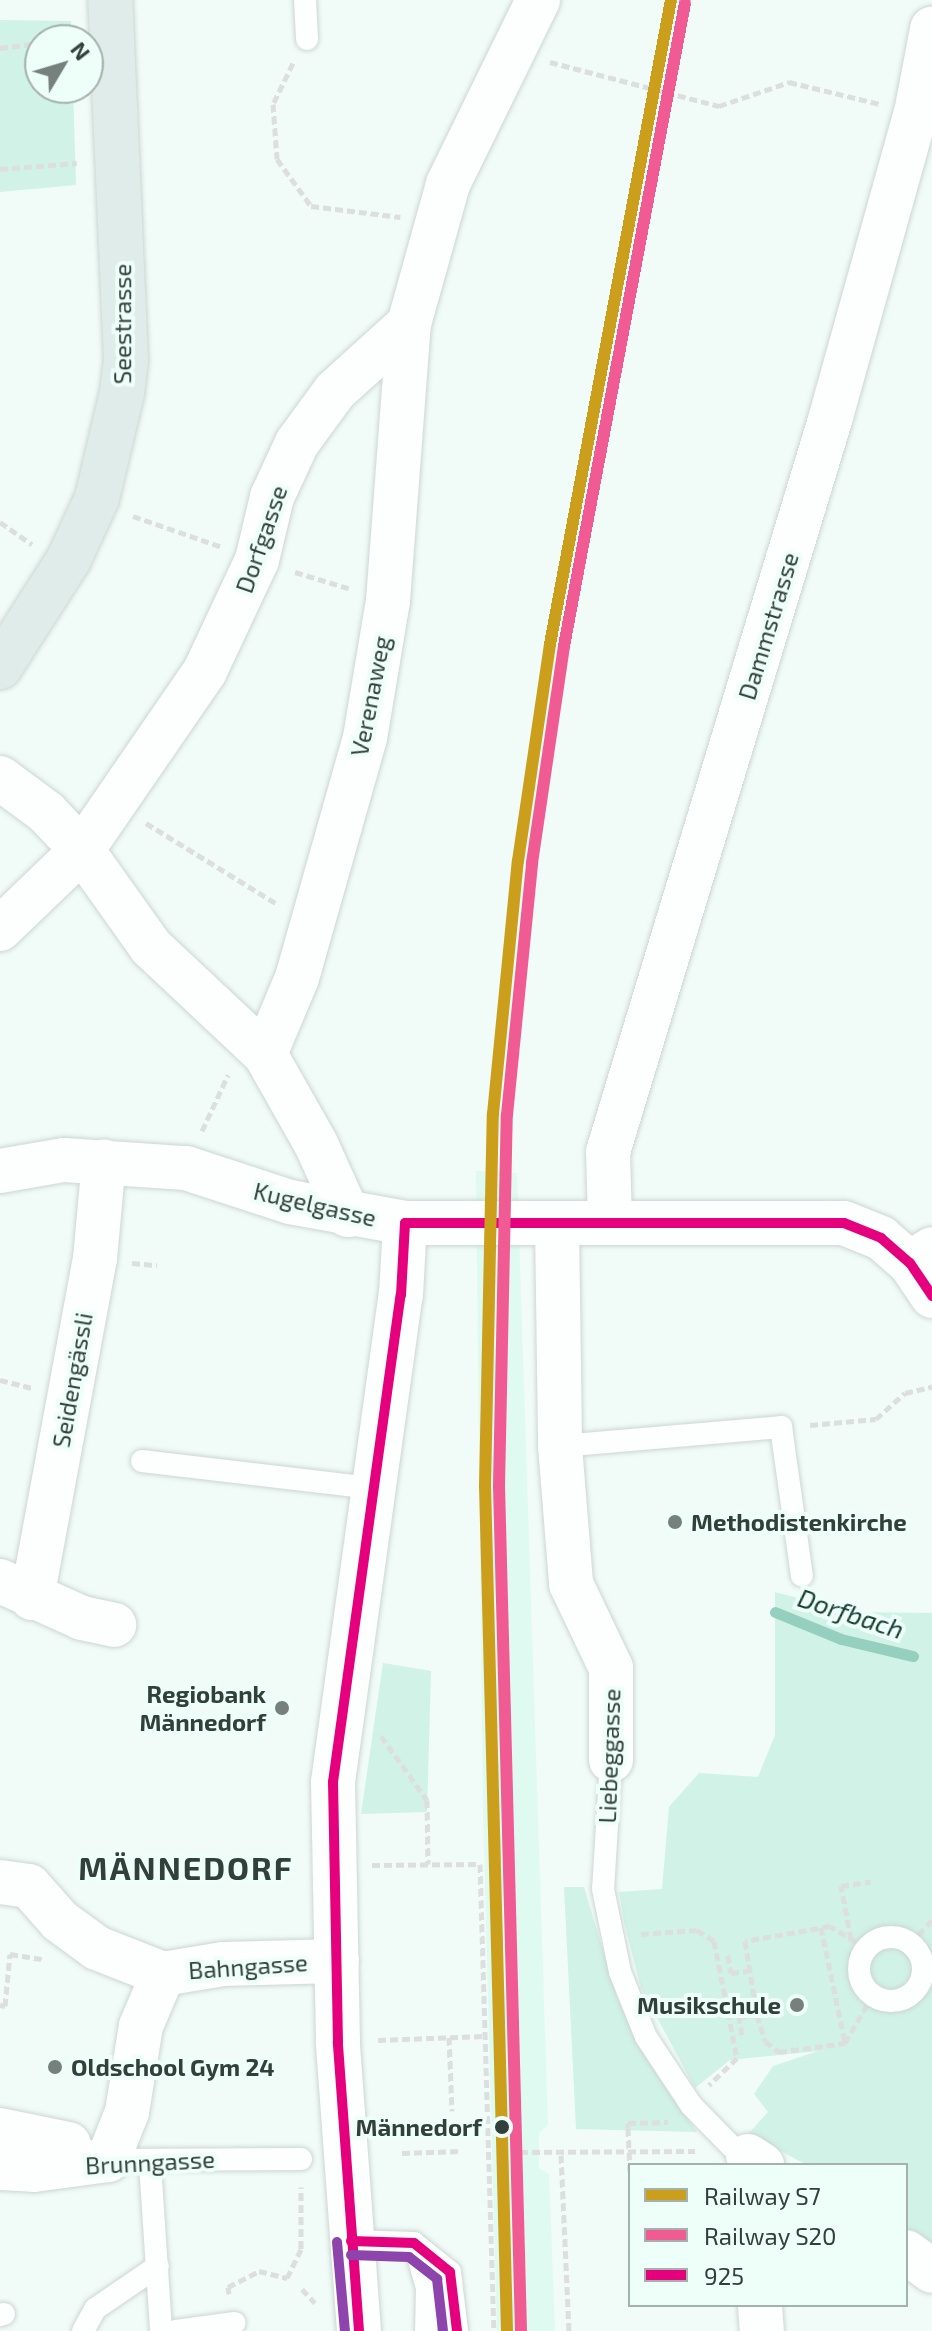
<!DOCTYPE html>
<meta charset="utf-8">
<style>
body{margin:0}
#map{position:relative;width:932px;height:2331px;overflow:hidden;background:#f1fbf7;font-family:"Exo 2",sans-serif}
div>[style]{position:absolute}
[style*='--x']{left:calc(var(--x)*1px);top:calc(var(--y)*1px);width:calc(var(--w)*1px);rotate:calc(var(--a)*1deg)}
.built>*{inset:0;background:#dffaf0}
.green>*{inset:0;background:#d1f2e7}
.stream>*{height:11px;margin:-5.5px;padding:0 5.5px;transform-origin:5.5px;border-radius:5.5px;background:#95d0be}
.path>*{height:5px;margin-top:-2.5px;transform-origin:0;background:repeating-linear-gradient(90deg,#dcdfde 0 8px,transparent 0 12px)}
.roads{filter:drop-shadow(0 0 2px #ccd6d2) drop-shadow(0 0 2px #ccd6d2)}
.lane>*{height:22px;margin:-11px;padding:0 11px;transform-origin:11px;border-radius:11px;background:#fdfefe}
.lane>.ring{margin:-11px;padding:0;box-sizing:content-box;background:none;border:22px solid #fdfefe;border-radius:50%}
.street>*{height:44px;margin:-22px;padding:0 22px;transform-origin:22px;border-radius:22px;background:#fdfefe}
.secondary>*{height:44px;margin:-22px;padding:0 22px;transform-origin:22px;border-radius:22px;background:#fdfefe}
.primary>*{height:44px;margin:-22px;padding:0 22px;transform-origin:22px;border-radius:22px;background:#e0ece9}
.path-bridge>*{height:5px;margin-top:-2.5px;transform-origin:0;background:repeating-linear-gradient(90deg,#dcdfde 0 8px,transparent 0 12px)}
.bus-1>*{height:10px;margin:-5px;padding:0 5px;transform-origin:5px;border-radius:5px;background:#e5007d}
.bus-2>*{height:10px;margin:-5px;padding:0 5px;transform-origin:5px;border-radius:5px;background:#8e44ad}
.rail-1>*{height:12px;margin:-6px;padding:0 6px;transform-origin:6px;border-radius:6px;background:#cb9e1b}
.rail-2>*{height:12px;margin:-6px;padding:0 6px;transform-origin:6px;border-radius:6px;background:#f05b94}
.dots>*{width:22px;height:22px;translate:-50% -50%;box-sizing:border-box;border:4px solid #edfff8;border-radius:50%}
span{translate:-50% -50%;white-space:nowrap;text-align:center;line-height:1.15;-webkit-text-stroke:8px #edfff8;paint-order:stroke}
.street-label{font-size:24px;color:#333f3b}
.poi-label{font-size:24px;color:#333f3b;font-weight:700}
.left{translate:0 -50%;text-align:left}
.right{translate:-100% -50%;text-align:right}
.stop-label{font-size:24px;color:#333f3b;font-weight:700}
.water-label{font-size:26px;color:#183e34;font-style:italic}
.district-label{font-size:32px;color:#333f3b;font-weight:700;letter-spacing:2px}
.legend{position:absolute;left:628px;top:2163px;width:280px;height:144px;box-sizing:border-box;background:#edfff8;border:2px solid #a3b2ac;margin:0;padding:10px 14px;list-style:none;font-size:24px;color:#333f3b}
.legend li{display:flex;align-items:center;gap:16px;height:40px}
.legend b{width:40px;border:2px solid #a3b2ac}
.north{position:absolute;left:24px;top:24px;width:80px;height:80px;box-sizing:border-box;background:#edfff8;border:2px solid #a3b2ac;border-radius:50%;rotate:52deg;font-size:22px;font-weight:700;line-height:32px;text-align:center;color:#333f3b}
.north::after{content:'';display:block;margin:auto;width:28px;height:36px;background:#76817d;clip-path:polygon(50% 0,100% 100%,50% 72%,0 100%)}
</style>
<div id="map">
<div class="built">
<i style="clip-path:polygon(476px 1171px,517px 1173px,548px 2125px,539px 2133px,539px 2168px,549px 2174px,555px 2331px,497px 2331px,483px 1812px)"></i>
</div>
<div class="green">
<i style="clip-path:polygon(0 20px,71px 21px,72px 40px,40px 40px,40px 88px,73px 88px,76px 185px,0 192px)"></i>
<i style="clip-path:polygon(775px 1592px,851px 1612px,932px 1613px,932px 2249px,906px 2229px,906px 2165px,807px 2165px,748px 2134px,768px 2112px,754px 2094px,773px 2066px,818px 2051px,730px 2060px,695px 2088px,641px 1988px,624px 1922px,619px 1892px,662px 1889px,669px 1807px,699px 1773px,758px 1777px,775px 1735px)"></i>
<i style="clip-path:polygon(383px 1663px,431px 1671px,427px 1812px,361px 1814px)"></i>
<i style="clip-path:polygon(564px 1887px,584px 1887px,617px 1997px,640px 2047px,697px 2132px,576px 2129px)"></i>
</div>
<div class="stream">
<i style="--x:775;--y:1612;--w:71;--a:22.2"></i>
<i style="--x:841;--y:1639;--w:74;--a:13.3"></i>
</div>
<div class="path">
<i style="--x:60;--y:40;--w:15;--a:-8"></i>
<i style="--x:0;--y:48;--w:40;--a:-7.1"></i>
<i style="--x:550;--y:62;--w:175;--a:14.6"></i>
<i style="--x:719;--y:106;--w:74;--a:-18.9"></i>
<i style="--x:789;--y:82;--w:94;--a:13.6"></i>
<i style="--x:293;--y:63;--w:46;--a:116"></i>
<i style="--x:273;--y:104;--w:55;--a:85.8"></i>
<i style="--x:277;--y:159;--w:58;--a:54.1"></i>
<i style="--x:311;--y:206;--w:90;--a:7"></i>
<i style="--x:0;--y:169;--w:77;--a:-4.5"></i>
<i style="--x:133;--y:516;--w:94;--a:19.2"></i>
<i style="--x:0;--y:522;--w:39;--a:35"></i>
<i style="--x:295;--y:572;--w:59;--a:16.9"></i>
<i style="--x:146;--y:823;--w:154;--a:31.7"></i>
<i style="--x:202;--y:1131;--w:62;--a:-65.1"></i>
<i style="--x:132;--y:1263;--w:25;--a:5"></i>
<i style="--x:0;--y:1380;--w:34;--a:14"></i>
<i style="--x:810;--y:1425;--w:66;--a:-5.2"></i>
<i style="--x:876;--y:1419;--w:39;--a:-42"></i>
<i style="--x:905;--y:1393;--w:28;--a:-13"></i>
<i style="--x:381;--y:1736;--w:79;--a:54.3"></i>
<i style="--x:427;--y:1800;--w:64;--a:89.1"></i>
<i style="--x:372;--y:1865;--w:108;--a:-0.5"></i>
<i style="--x:480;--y:1864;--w:467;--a:88.3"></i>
<i style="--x:821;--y:1927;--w:118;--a:78.3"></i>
<i style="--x:641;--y:1934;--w:56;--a:-4.1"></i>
<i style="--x:697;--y:1930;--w:20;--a:33"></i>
<i style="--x:714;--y:1941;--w:119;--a:78.9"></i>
<i style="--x:737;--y:2058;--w:39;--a:136"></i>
<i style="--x:851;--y:1939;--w:54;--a:-100.7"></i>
<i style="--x:841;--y:1886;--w:30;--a:-8"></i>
<i style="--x:910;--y:1943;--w:32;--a:-46"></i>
<i style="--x:866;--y:1948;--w:42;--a:-148.6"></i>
<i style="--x:830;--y:1926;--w:86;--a:170"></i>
<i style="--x:745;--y:1941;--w:75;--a:80.8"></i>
<i style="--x:757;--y:2015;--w:27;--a:73"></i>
<i style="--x:765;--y:2041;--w:18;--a:38"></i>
<i style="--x:779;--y:2052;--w:67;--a:-7.8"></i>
<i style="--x:845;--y:2043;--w:54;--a:-60.1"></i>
<i style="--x:728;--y:1955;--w:18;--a:81"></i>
<i style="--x:731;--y:1973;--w:17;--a:-7"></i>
<i style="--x:0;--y:2005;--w:5;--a:11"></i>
<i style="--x:5;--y:2006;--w:52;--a:-84.5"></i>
<i style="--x:10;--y:1954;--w:33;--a:9"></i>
<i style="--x:742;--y:2035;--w:18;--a:-99"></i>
<i style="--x:739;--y:2017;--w:18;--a:-6"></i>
<i style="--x:449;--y:2037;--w:74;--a:87.7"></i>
<i style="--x:378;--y:2040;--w:107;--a:-2.1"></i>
<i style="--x:628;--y:2128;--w:5;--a:-90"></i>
<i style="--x:628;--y:2123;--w:40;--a:-1.4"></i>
<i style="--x:520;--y:2152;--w:175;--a:-0.3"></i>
<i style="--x:402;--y:2153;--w:60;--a:-1.9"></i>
<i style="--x:561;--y:2155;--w:176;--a:87.4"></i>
<i style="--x:302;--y:2289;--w:19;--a:47"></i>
<i style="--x:229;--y:2294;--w:7;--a:-98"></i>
<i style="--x:228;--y:2287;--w:35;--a:-27"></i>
<i style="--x:259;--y:2271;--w:29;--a:14"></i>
<i style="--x:287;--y:2278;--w:32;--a:-64"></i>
<i style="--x:301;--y:2249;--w:62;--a:-90"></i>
</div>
<div class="roads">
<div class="lane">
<i style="--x:305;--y:0;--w:39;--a:87"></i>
<i style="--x:560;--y:1446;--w:222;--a:-4.9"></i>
<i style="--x:781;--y:1427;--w:150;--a:82"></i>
<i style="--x:142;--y:1461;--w:232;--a:6.7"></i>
<i style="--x:611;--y:1760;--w:129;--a:93.5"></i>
<i style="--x:603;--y:1889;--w:85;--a:78.4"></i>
<i style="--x:620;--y:1972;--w:70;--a:68.2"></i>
<i style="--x:646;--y:2037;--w:82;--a:56.5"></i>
<i style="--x:691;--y:2105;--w:57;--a:45.7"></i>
<i style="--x:731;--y:2146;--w:20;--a:30"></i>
<i class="ring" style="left:859px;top:1937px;width:42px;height:42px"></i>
<i style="--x:108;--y:2160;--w:193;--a:-0.3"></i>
<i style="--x:150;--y:2164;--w:167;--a:86.2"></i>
<i style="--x:351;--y:2241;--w:63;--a:1.8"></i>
<i style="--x:414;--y:2243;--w:46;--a:38.9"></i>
<i style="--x:450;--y:2272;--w:59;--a:83.2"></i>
<i style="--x:414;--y:2243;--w:47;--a:73.9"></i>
<i style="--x:427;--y:2288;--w:43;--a:91.3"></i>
<i style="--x:0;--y:2315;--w:4;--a:-14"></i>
<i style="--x:83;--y:2331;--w:25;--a:-61"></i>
<i style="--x:95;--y:2309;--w:76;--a:-34.3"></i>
<i style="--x:176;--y:2331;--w:59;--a:-7.9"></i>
</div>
<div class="street">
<i style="--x:0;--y:778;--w:57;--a:36.5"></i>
<i style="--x:46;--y:812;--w:52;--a:46.5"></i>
<i style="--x:82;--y:850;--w:119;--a:54.6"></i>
<i style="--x:151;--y:947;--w:156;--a:43.2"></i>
<i style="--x:265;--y:1054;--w:103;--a:60.5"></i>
<i style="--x:316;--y:1144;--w:78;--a:65.7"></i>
<i style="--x:0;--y:929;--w:114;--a:-43.9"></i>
<i style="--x:82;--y:850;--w:217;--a:-55.5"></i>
<i style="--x:205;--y:671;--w:123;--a:-64.9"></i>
<i style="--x:257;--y:560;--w:65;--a:-76.6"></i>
<i style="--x:272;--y:497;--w:60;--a:-65.2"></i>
<i style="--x:297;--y:443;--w:64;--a:-53.8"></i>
<i style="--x:335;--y:391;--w:100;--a:-42.2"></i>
<i style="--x:409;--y:324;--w:145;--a:-74.4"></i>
<i style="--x:448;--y:184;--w:205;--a:-63.9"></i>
<i style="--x:265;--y:1054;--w:82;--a:-67.2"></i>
<i style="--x:297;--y:978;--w:249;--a:-74.2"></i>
<i style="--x:365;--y:738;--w:139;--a:-80.5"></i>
<i style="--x:388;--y:601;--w:278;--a:-85.7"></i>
<i style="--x:610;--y:1222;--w:70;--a:-91.6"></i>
<i style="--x:608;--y:1152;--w:765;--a:-73.13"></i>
<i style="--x:830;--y:420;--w:319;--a:-74.4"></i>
<i style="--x:916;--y:113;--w:86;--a:-79.2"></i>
<i style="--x:557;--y:1224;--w:222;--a:89.2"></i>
<i style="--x:560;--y:1446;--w:138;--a:85.4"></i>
<i style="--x:571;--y:1584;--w:93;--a:64.5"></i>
<i style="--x:611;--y:1668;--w:92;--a:90"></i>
<i style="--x:910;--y:1263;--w:40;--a:56"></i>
<i style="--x:0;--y:1581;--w:90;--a:24.3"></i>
<i style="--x:82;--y:1618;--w:33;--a:12"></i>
<i style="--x:32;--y:1598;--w:345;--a:-79.5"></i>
<i style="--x:95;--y:1259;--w:98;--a:-84.8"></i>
<i style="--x:0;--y:1882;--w:29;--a:8"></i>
<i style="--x:29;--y:1886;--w:47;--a:48.5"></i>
<i style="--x:60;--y:1921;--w:46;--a:36.1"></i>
<i style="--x:97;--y:1948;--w:71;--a:21.5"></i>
<i style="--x:163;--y:1974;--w:61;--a:-9.5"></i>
<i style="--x:223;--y:1964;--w:114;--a:-1.5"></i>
<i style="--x:0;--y:2130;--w:70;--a:11.5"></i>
<i style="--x:748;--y:2156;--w:17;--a:33"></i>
<i style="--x:0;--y:2168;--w:34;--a:3"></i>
<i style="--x:34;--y:2170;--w:75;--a:-7.7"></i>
<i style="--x:108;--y:2160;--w:52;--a:-68.4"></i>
<i style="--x:127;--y:2112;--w:87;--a:-80.8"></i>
<i style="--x:141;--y:2026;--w:56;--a:-67.1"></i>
<i style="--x:906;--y:2252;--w:32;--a:36"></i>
<i style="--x:760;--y:2305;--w:26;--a:86"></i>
<i style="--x:359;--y:2331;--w:290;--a:-94.2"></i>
<i style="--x:338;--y:2042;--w:260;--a:-91.1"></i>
<i style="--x:333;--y:1782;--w:492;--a:-82.1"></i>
<i style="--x:401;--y:1295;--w:72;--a:-86.8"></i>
</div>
<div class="secondary">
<i style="--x:0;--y:1171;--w:65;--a:-9.8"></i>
<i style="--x:64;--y:1160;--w:122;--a:3.8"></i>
<i style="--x:186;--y:1168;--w:109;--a:18.1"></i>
<i style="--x:290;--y:1202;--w:117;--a:10.3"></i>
<i style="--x:405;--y:1223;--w:439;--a:0"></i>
<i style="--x:844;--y:1223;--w:40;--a:22"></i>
<i style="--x:881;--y:1238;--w:38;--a:41"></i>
<i style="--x:910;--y:1263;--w:26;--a:-32"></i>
</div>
<div class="primary">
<i style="--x:0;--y:667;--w:128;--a:-57.4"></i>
<i style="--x:69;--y:559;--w:67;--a:-65.3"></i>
<i style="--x:97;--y:498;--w:108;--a:-76.6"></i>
<i style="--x:122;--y:393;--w:33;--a:-83"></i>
<i style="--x:126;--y:360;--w:360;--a:-92.5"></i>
</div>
</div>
<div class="path-bridge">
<i style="--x:628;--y:2128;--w:44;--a:87.4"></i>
</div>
<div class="bus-1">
<i style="--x:405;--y:1223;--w:439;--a:0"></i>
<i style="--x:844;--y:1223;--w:40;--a:22"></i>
<i style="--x:881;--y:1238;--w:38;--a:41"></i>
<i style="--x:910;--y:1263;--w:40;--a:56"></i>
<i style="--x:351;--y:2241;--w:63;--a:1.8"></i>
<i style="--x:414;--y:2243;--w:46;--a:38.9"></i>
<i style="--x:450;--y:2272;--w:59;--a:83.2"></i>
<i style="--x:359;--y:2331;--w:290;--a:-94.2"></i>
<i style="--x:338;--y:2042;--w:260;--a:-91.1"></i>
<i style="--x:333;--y:1782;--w:492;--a:-82.1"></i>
<i style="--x:401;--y:1295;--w:72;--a:-86.8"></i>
</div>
<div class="bus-2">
<i style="--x:337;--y:2242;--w:89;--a:84.9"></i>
<i style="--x:351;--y:2255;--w:58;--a:2"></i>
<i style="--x:409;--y:2257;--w:36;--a:38"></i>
<i style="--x:437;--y:2279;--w:52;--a:83.4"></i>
</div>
<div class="rail-1">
<i style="--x:507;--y:2331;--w:845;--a:-91.49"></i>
<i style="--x:485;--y:1486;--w:372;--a:-88.8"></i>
<i style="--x:493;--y:1114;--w:254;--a:-84.4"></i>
<i style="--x:518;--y:861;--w:219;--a:-81.6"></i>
<i style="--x:550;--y:644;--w:655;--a:-79.36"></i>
</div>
<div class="rail-2">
<i style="--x:521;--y:2331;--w:845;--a:-91.49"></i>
<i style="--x:499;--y:1486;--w:371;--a:-88.8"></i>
<i style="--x:507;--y:1115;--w:253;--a:-84.3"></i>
<i style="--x:532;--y:863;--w:219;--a:-81.6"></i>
<i style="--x:564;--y:646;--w:654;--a:-79.34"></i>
</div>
<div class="dots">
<i style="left:675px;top:1522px;background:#76817d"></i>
<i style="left:282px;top:1708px;background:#76817d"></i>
<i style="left:797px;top:2005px;background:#76817d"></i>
<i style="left:55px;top:2067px;background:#76817d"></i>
<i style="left:502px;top:2127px;background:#333f3b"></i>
</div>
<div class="street-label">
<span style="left:122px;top:324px;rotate:-90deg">Seestrasse</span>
<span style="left:261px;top:539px;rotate:-71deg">Dorfgasse</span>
<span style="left:768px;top:626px;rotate:-73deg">Dammstrasse</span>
<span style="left:370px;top:696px;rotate:-79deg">Verenaweg</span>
<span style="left:315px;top:1204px;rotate:13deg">Kugelgasse</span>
<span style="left:72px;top:1380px;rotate:-80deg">Seidengässli</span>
<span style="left:609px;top:1756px;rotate:-88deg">Liebeggasse</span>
<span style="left:248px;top:1966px;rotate:-4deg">Bahngasse</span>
<span style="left:150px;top:2162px;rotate:-3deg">Brunngasse</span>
</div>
<div class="poi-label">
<span class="left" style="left:691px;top:1522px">Methodistenkirche</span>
<span class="right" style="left:266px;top:1708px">Regiobank<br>Männedorf</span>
<span class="right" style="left:781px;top:2005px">Musikschule</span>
<span class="left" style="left:71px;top:2067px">Oldschool Gym 24</span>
</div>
<div class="stop-label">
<span class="right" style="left:482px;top:2127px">Männedorf</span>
</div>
<div class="water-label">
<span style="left:851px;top:1613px;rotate:18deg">Dorfbach</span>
</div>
<div class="district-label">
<span style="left:186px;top:1867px">MÄNNEDORF</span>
</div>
<ul class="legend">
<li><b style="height:10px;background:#cb9e1b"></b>Railway S7</li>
<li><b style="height:10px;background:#f05b94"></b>Railway S20</li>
<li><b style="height:10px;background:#e5007d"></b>925</li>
</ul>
<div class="north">N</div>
</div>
